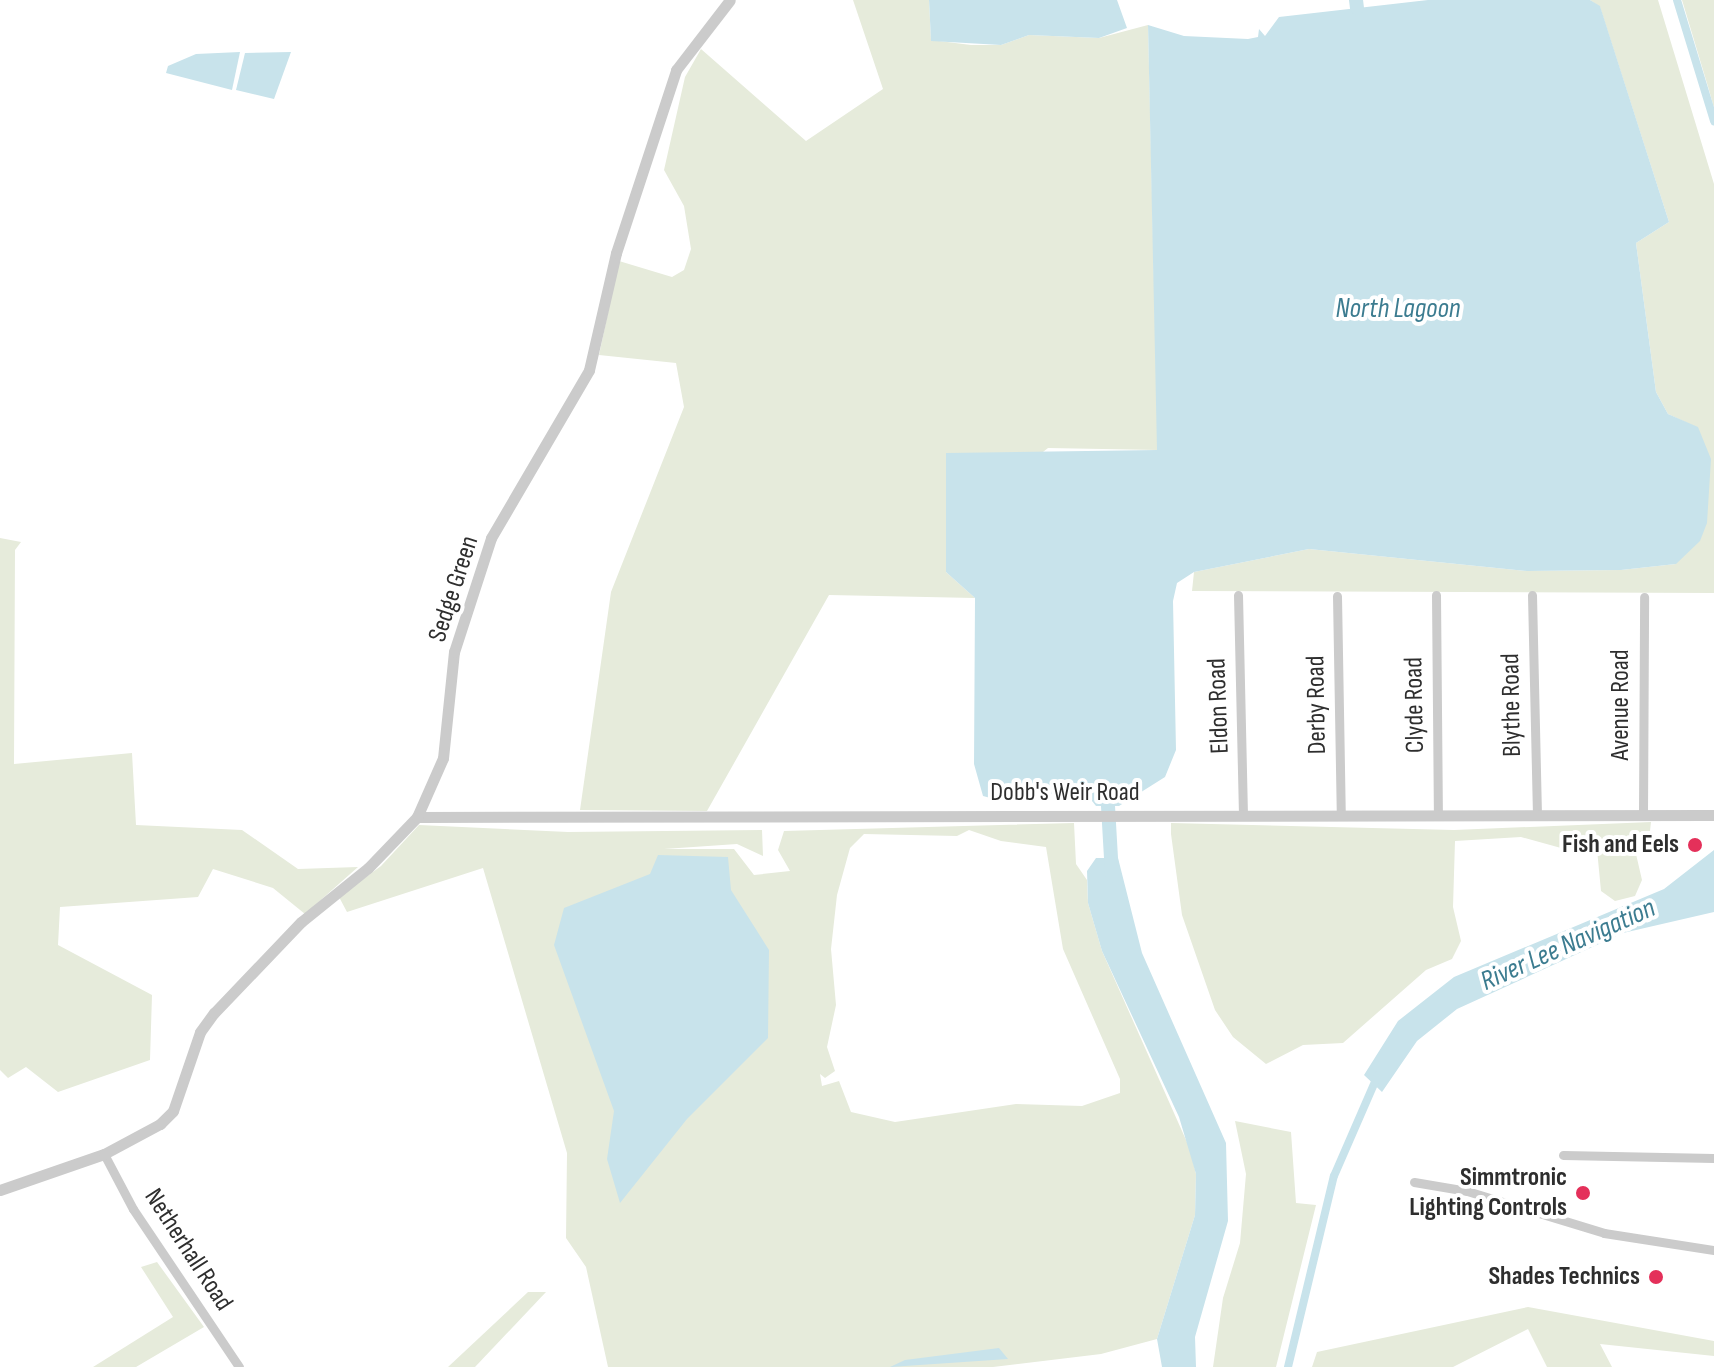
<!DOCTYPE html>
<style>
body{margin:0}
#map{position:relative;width:1714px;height:1367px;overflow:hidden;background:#fff;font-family:"Sofia Sans Condensed",sans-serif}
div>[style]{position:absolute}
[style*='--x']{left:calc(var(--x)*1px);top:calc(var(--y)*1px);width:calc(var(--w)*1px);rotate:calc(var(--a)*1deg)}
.green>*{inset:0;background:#e6ebdb}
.water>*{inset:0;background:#c8e3eb}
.canal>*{height:8px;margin:-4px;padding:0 4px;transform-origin:4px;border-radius:4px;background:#c8e3eb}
.river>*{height:14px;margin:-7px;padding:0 7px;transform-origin:7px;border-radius:7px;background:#c8e3eb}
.minor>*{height:9px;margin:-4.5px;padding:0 4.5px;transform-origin:4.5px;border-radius:4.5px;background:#cbcbcb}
.tertiary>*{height:11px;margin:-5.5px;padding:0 5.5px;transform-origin:5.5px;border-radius:5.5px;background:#cbcbcb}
.dots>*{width:22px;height:22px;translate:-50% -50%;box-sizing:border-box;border:4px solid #fff;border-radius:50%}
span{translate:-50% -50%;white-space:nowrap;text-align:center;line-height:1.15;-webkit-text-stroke:8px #fff;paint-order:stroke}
.street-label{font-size:26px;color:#2e2e2e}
.poi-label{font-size:26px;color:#2e2e2e;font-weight:700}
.right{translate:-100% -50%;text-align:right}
.water-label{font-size:28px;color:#3c7c90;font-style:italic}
</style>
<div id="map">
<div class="green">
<i style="clip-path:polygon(853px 0,929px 0,931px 40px,971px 45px,1001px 45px,1029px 35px,1099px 38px,1148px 25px,1158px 450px,1048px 448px,949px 526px,946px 572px,975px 598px,829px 595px,707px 811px,580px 810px,611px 592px,684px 407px,676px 363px,599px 355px,619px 261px,672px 277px,684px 270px,691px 249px,684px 206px,664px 170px,685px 77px,701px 49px,806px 141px,883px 89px)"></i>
<i style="clip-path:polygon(1590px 0,1658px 0,1714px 184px,1714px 593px,1192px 591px,1194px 572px,1309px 549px,1527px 571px,1621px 570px,1676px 564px,1698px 428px,1668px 414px,1656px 392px,1636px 243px,1669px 222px,1600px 7px)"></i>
<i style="clip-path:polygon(1682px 0,1714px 0,1714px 108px,1709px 90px)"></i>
<i style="clip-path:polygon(0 538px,21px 542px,15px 550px,14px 764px,132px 753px,136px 825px,242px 830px,298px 869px,358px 867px,305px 914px,273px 888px,213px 869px,198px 897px,60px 907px,58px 945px,152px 995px,150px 1060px,58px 1092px,26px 1067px,8px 1078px,0 1070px)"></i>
<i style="clip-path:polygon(1651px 822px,1650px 831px,1633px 841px,1642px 880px,1635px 896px,1615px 901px,1601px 891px,1596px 839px,1561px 848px,1521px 837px,1455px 841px,1453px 907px,1461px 941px,1452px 959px,1426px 970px,1343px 1043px,1303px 1045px,1266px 1064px,1233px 1037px,1215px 1010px,1182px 915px,1171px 834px,1171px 823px,1454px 830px)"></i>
<i style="clip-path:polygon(evenodd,1074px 823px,1076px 864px,1087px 880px,1088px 903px,1102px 951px,1190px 1149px,1196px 1174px,1195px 1215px,1157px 1339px,1101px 1354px,993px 1367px,608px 1367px,586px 1267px,566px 1238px,567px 1153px,483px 868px,347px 912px,339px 897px,381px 866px,419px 825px,568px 832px,762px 830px,763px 856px,737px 844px,664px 849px,734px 849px,754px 875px,790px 871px,778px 850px,784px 831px,1074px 823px,969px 830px,1001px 841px,1046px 847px,1063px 949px,1120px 1079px,1120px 1093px,1082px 1106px,1016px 1104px,895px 1122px,851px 1112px,839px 1081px,822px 1086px,820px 1074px,825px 1078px,835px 1071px,827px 1047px,836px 1005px,831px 949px,837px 895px,850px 848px,864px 834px,957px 836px,969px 830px)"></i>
<i style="clip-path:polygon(1235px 1121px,1291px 1132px,1296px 1203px,1316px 1205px,1276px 1367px,1213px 1367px,1223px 1298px,1240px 1243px,1246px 1174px)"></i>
<i style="clip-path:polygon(157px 1262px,204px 1327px,136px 1367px,93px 1367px,173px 1317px,141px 1267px)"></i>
<i style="clip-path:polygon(528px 1292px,546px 1292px,475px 1367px,448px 1367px)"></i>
<i style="clip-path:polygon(1528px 1307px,1714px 1341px,1714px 1356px,1600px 1344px,1612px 1367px,1547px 1367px,1528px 1329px,1453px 1367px,1312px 1367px,1317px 1352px)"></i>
</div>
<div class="water">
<i style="clip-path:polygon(929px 0,1117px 0,1127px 28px,1099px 38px,1029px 35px,1001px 45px,931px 41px)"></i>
<i style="clip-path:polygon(1428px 0,1590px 0,1600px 6px,1669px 222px,1636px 243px,1656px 392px,1668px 414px,1698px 427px,1711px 459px,1707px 523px,1700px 541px,1676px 564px,1621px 570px,1527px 571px,1309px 549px,1194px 572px,1177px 583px,1173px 601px,1176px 750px,1165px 777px,1119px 806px,1096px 806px,1088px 796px,1036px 793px,998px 800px,983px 796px,974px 764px,975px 598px,946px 572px,946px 453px,1157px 450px,1148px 25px,1184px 36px,1248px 39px,1258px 37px,1259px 29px,1265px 36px,1279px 17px)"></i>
<i style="clip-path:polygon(240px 52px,232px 90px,166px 73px,168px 66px,196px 54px)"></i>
<i style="clip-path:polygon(291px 52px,274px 99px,236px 90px,245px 53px)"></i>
<i style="clip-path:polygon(1714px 850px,1714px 912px,1623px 933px,1457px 1009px,1417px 1041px,1382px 1092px,1364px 1075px,1398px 1021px,1454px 977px,1664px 889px)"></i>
<i style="clip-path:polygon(658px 855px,728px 857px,731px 890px,769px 950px,768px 1038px,687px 1119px,620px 1203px,607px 1159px,614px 1111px,554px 945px,564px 908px,650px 874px)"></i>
<i style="clip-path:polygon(1096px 858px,1118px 858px,1142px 953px,1226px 1143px,1228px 1221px,1195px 1337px,1196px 1367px,1162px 1367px,1157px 1339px,1195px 1215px,1196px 1174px,1179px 1117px,1102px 951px,1088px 903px,1087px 871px)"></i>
<i style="clip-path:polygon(999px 1348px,1008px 1359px,890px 1367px,905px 1360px)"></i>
</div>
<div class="canal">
<i style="--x:1677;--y:0;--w:127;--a:73"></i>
<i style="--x:1288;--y:1367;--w:196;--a:-76.5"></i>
<i style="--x:1334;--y:1176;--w:110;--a:-66.5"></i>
</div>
<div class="river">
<i style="--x:1356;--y:0;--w:8;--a:83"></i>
<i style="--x:1108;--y:806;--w:70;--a:86.7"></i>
</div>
<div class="minor">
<i style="--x:1238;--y:595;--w:220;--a:88.7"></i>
<i style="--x:1436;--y:595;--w:219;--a:89.5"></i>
<i style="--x:1532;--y:595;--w:219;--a:88.7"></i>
<i style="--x:1337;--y:596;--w:219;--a:89"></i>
<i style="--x:1643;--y:814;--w:217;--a:-89.7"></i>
<i style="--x:104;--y:1154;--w:62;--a:62.2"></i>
<i style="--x:133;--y:1209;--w:190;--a:56.1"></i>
<i style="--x:1563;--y:1155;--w:151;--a:1.1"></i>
<i style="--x:1414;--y:1182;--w:54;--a:9.6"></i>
<i style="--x:1467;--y:1191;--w:143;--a:17"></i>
<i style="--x:1604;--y:1233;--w:111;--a:8.8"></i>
</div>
<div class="tertiary">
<i style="--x:417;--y:817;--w:1297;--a:-0.09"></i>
<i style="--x:0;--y:1190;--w:110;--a:-19.1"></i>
<i style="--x:104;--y:1154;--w:64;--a:-28.2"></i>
<i style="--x:160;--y:1124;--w:18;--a:-45"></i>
<i style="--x:173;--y:1111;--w:83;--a:-71.1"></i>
<i style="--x:200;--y:1032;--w:24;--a:-54"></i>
<i style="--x:214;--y:1013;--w:126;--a:-46.3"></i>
<i style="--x:301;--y:922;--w:86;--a:-38.9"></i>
<i style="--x:368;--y:868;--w:71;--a:-46.1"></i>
<i style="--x:417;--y:817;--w:64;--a:-66.2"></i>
<i style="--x:443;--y:758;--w:107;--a:-84.1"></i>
<i style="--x:454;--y:652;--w:120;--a:-72"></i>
<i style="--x:491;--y:538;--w:194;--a:-59.7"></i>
<i style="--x:589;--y:370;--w:120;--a:-77"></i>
<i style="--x:616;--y:253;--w:193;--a:-71.8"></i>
<i style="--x:676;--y:70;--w:88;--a:-52.4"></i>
</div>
<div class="dots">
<i style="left:1695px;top:845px;background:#e4305a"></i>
<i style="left:1583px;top:1193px;background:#e4305a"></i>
<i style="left:1656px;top:1277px;background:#e4305a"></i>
</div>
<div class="street-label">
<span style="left:454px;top:589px;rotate:-72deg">Sedge Green</span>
<span style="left:1317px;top:705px;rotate:-91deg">Derby Road</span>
<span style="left:1415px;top:705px;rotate:-91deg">Clyde Road</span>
<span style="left:1512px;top:705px;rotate:-91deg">Blythe Road</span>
<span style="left:1621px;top:705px;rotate:-90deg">Avenue Road</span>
<span style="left:1219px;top:706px;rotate:-92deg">Eldon Road</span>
<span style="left:1065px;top:793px">Dobb's Weir Road</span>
<span style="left:188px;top:1250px;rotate:57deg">Netherhall Road</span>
</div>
<div class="poi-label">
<span class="right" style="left:1679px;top:845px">Fish and Eels</span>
<span class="right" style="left:1567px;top:1193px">Simmtronic<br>Lighting Controls</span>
<span class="right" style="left:1640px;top:1277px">Shades Technics</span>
</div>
<div class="water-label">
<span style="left:1398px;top:309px">North Lagoon</span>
<span style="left:1568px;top:945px;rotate:-24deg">River Lee Navigation</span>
</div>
</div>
